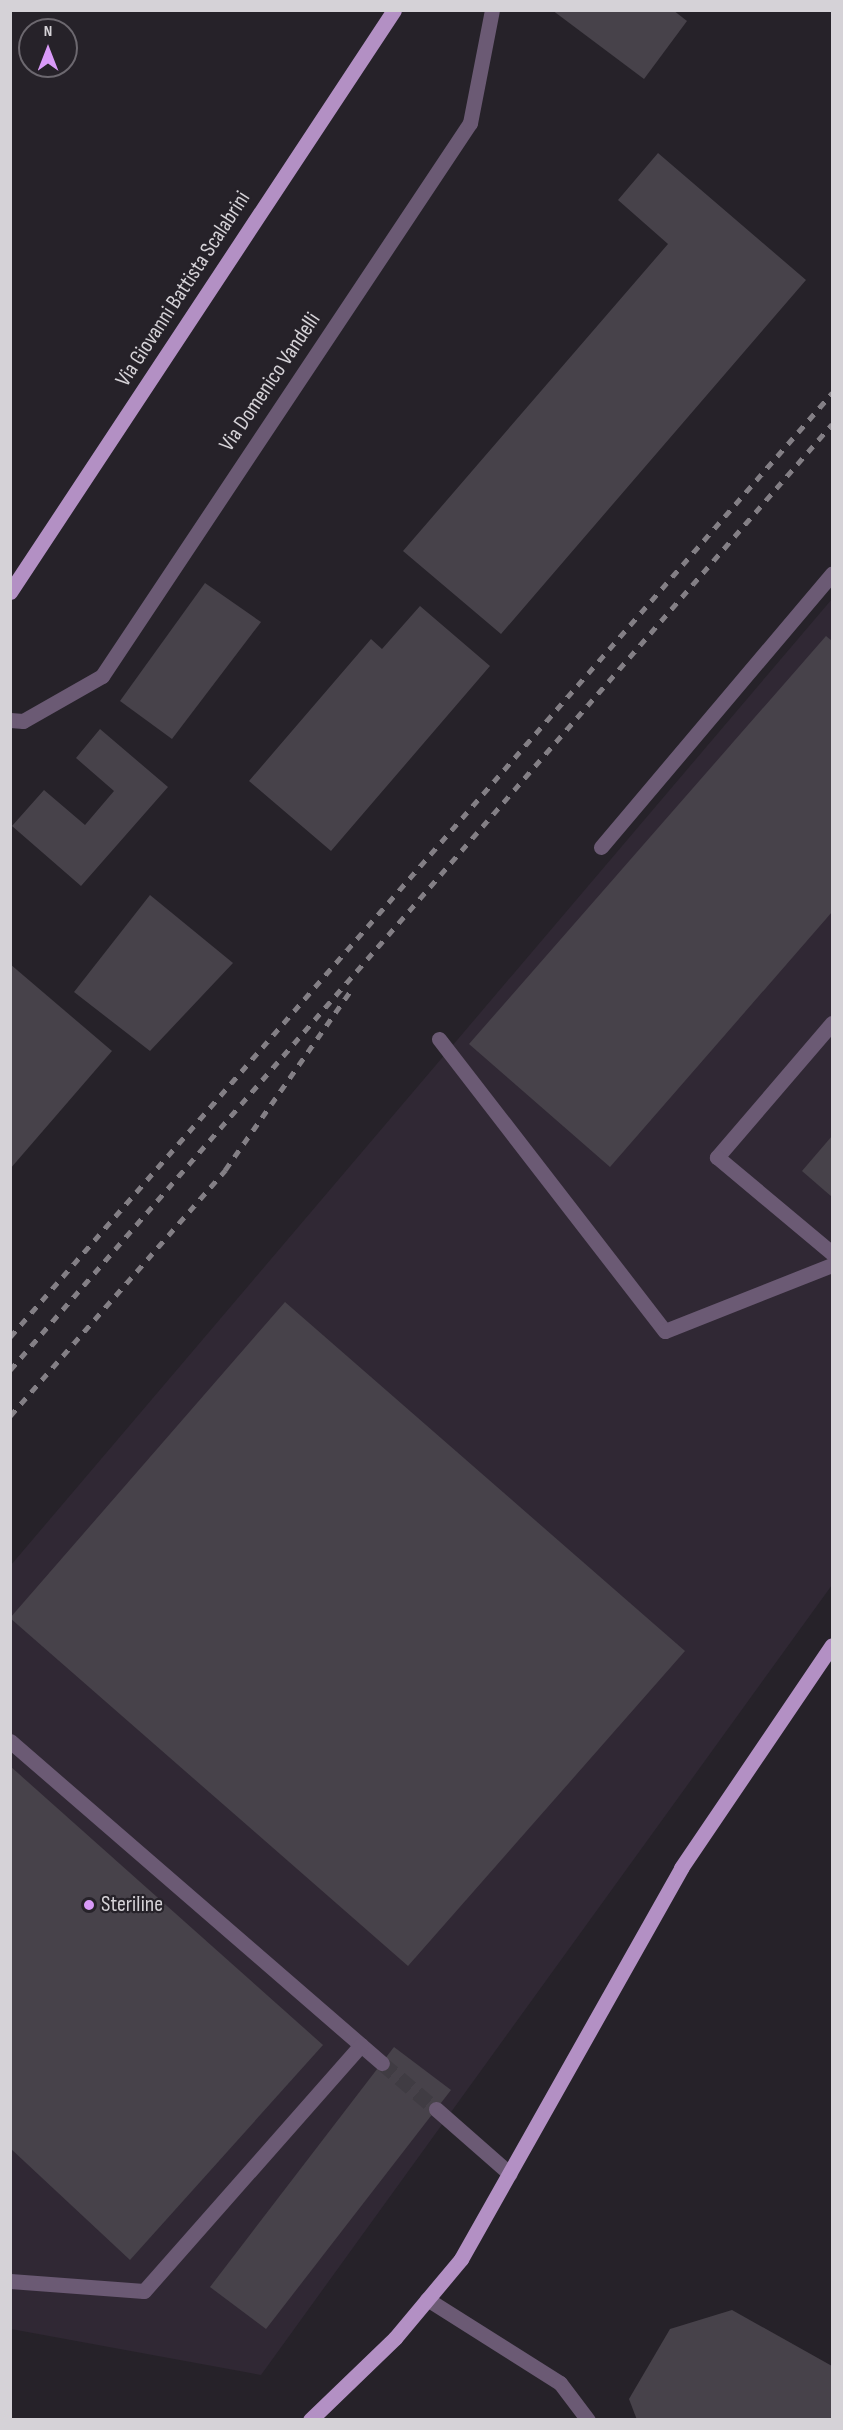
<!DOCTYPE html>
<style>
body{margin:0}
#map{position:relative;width:843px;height:2430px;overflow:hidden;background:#262229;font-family:"Sofia Sans Condensed",sans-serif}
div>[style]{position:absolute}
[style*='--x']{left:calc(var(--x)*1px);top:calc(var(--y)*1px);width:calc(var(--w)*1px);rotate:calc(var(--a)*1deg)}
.built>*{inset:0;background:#302834}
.building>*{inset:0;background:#47424a}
.minor-tunnel>*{height:15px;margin-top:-7.5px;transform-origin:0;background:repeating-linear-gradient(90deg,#403c43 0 15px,transparent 0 23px)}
.minor>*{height:15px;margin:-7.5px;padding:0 7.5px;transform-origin:7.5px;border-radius:7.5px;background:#6b5a74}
.major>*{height:15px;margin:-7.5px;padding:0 7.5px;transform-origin:7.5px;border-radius:7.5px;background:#b390c4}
.rail>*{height:4.5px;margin-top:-2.25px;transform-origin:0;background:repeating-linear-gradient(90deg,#837f85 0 8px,transparent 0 16px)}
.dots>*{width:16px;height:16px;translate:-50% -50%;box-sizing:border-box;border:3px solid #262229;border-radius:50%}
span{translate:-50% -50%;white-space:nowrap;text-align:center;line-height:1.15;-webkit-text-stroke:4.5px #262229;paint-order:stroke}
.street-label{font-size:22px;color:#d5d2d7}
.poi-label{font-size:22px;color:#d5d2d7}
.left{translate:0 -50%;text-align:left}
.frame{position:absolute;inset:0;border:12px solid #d5d2d7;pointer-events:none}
.north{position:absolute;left:18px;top:18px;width:60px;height:60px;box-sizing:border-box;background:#262229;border:2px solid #6c686f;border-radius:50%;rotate:0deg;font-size:16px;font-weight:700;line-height:24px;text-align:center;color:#d5d2d7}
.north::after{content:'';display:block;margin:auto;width:21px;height:27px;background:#d99af8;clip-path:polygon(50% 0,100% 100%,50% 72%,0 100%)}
</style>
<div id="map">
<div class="built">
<i style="clip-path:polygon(832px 599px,832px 1585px,261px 2375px,11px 2329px,11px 1565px)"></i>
</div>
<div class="building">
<i style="clip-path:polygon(552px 10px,673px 10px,687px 21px,644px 79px)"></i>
<i style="clip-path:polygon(658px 153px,806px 280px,501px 634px,403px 551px,668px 244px,618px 200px)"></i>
<i style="clip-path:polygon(205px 583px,261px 622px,172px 739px,120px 701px)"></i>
<i style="clip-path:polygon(420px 606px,490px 666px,331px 851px,249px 781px,371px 639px,382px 649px)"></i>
<i style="clip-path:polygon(826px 636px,832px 641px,832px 912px,610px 1167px,469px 1044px)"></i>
<i style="clip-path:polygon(100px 729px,168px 787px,81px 886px,12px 826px,44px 790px,85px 825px,114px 791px,76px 758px)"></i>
<i style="clip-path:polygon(150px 895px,233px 963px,150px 1051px,74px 992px)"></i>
<i style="clip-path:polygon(10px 964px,112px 1051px,10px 1169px)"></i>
<i style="clip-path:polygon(832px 1136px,832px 1197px,802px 1171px)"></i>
<i style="clip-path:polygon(285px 1302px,685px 1651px,408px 1966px,10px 1618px)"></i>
<i style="clip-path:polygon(10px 1766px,323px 2045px,130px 2260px,10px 2148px)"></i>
<i style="clip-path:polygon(394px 2047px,451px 2090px,266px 2329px,210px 2287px)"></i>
<i style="clip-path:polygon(732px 2310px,832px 2366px,832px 2420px,637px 2420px,629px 2399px,670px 2329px)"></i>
</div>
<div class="minor-tunnel">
<i style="--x:382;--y:2063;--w:71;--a:40.4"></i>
</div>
<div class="minor">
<i style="--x:10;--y:720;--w:13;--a:4"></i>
<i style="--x:23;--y:721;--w:91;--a:-29.7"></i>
<i style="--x:102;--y:676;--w:664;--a:-56.36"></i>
<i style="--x:470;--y:123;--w:115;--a:-79"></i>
<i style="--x:601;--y:847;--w:358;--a:-49.8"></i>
<i style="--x:832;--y:1023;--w:177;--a:130.6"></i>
<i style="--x:717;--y:1157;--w:150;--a:39.9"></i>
<i style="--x:439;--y:1039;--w:369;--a:52.3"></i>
<i style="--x:665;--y:1331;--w:180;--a:-21.6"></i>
<i style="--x:10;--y:1741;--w:492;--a:40.9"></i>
<i style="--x:436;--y:2109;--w:98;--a:41.3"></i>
<i style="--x:10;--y:2281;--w:134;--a:4.3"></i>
<i style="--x:144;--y:2291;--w:328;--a:-48.6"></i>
<i style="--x:427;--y:2299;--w:157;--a:32.3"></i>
<i style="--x:560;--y:2383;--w:46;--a:52.9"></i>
</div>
<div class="major">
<i style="--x:10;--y:592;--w:697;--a:-56.58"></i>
<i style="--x:310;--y:2420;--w:118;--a:-44"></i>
<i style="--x:395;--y:2338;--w:103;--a:-50.1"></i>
<i style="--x:461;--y:2259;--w:449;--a:-60.6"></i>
<i style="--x:681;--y:1868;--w:269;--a:-55.9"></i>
</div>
<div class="rail">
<i style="--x:10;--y:1337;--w:1252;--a:-48.95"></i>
<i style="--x:10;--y:1370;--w:1253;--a:-49.01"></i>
<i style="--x:10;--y:1416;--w:327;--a:-48.8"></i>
<i style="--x:225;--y:1170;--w:220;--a:-55"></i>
</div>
<div class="dots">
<i style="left:89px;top:1905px;background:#d99af8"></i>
</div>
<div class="street-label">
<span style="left:183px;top:289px;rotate:-57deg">Via Giovanni Battista Scalabrini</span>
<span style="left:270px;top:382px;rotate:-56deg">Via Domenico Vandelli</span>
</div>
<div class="poi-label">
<span class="left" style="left:101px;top:1905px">Steriline</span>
</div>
<div class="frame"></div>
<div class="north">N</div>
</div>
